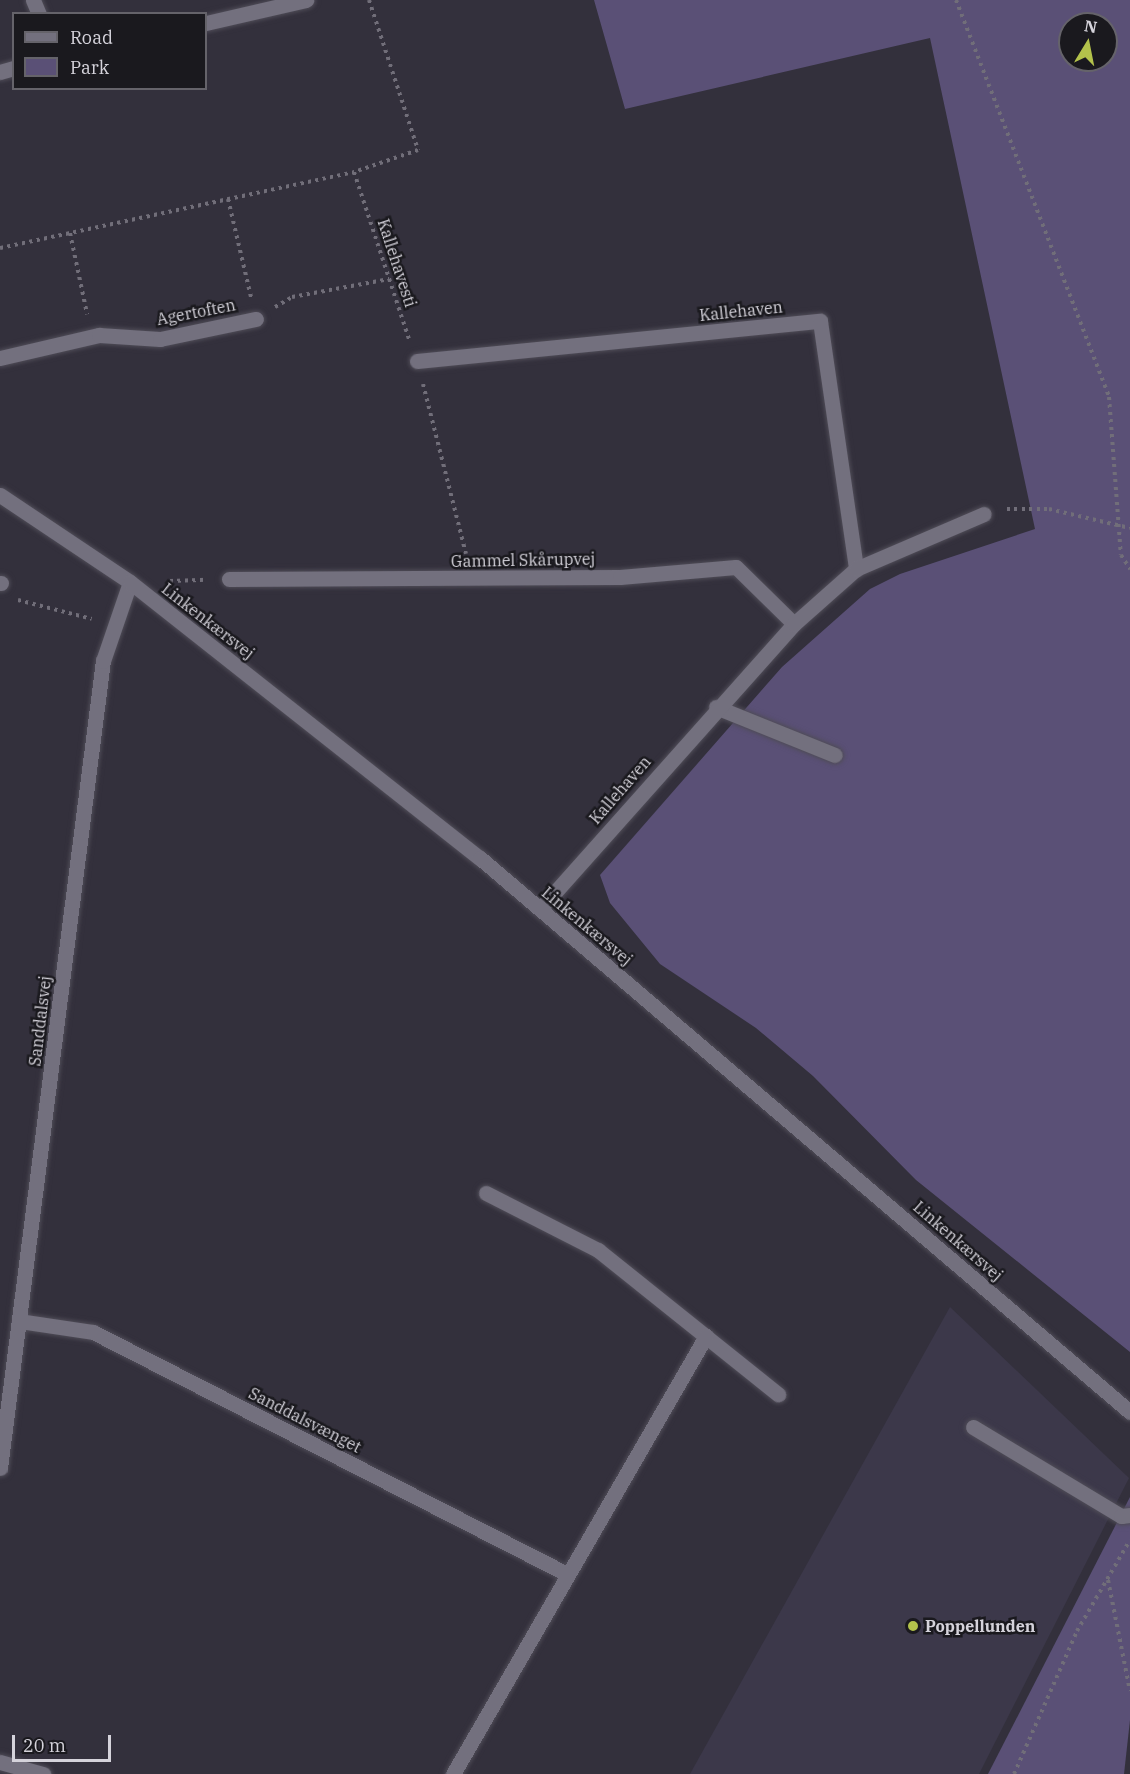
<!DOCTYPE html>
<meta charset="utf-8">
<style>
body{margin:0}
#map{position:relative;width:1130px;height:1774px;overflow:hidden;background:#33303c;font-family:"IBM Plex Serif",serif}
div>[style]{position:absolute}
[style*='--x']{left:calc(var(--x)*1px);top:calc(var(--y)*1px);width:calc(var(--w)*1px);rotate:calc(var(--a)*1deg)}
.built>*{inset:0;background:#3c384a}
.green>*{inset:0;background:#5a5076}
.path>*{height:4px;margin-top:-2px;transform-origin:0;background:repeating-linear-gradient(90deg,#716e79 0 3px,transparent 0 7.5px)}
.roads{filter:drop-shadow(0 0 2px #4f4c57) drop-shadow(0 0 2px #4f4c57)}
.service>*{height:15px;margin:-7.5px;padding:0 7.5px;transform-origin:7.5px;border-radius:7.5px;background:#73707e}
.minor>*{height:15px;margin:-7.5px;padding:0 7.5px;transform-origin:7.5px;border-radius:7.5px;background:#73707e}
.tertiary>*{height:15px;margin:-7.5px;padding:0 7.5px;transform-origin:7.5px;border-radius:7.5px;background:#73707e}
.dots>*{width:16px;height:16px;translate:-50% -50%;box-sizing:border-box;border:3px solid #1a191e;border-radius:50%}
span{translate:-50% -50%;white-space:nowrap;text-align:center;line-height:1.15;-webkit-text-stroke:5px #1a191e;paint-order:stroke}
.street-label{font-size:16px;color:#d5d3db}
.poi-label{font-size:16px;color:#d5d3db;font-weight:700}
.left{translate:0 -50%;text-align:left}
.legend{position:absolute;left:12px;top:12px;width:195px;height:78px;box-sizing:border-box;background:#1a191e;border:2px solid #65636a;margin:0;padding:8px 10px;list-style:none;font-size:18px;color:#d5d3db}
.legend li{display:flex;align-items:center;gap:12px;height:30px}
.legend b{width:30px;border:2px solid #65636a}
.north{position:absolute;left:1058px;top:12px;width:60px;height:60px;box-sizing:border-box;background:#1a191e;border:2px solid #65636a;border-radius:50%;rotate:10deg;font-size:16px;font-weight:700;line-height:24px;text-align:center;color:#d5d3db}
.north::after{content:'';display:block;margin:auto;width:21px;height:27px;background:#b3c24b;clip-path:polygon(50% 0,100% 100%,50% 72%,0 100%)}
.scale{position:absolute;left:12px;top:1735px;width:99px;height:27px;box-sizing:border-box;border:3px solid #d5d3db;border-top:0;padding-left:8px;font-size:18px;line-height:21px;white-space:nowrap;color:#d5d3db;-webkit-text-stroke:4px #1a191e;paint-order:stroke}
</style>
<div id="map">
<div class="built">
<i style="clip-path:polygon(950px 1307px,1129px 1478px,979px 1774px,690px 1774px)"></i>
</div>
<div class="green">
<i style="clip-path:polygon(evenodd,594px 0,1130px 0,1130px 1352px,916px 1180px,813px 1076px,756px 1028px,660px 964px,610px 903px,600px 875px,782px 667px,870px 589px,900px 574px,1035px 529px,930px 38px,625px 109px,594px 0,1070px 24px,1106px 24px,1106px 60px,1070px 60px,1070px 24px)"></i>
<i style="clip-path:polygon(1130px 1497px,1130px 1720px,1124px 1774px,988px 1774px)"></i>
</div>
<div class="path">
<i style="--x:369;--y:0;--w:158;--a:71.9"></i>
<i style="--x:418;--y:150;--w:68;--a:161"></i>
<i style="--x:354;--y:172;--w:176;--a:71.8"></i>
<i style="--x:956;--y:0;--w:425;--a:68.9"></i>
<i style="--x:1109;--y:397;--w:158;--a:85.7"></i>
<i style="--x:1121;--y:555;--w:17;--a:57"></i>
<i style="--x:228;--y:199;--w:101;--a:76.8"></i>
<i style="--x:70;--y:233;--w:83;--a:78.1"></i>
<i style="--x:0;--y:248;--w:362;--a:-12.1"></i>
<i style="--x:275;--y:307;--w:20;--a:-30"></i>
<i style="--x:292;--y:297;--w:99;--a:-10.5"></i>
<i style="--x:423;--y:384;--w:175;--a:75.8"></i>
<i style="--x:1007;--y:509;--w:42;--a:0"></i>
<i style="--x:1049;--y:509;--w:83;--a:13.2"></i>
<i style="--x:170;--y:581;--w:37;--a:-2"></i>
<i style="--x:18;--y:600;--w:76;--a:14.4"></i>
<i style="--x:1108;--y:1580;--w:113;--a:78.8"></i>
<i style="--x:1014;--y:1774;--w:156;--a:-66.2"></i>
<i style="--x:1077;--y:1631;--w:105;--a:-59.8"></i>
</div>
<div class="roads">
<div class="service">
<i style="--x:716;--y:707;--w:128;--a:22"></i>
<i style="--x:973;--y:1427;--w:173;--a:31"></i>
<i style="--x:1121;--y:1516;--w:9;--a:-6"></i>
</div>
<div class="minor">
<i style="--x:33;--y:0;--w:15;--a:67"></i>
<i style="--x:206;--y:23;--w:103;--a:-13"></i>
<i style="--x:0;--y:72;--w:15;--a:-16"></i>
<i style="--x:0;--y:358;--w:102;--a:-13.1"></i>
<i style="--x:99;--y:335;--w:61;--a:3.8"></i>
<i style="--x:160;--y:339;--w:98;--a:-11.8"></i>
<i style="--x:417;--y:361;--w:405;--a:-5.7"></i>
<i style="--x:820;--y:321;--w:251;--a:81.7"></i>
<i style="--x:229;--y:579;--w:391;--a:-0.3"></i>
<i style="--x:620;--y:577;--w:116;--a:-4.9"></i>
<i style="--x:736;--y:567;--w:81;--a:44.5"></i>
<i style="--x:0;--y:583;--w:1;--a:0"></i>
<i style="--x:540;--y:909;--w:382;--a:-48.3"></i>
<i style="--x:794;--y:624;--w:83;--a:-41.6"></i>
<i style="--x:856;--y:569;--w:139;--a:-23.3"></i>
<i style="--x:486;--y:1193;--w:126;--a:27"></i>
<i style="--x:598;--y:1250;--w:231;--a:38.7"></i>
<i style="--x:19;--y:1321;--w:75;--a:8.5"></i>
<i style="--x:93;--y:1332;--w:532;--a:27.05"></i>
<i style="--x:0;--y:1468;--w:814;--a:-82.73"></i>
<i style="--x:103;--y:661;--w:83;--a:-71.1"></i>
<i style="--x:0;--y:1762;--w:45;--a:15.6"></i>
<i style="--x:453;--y:1774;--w:506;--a:-59.99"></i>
</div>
<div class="tertiary">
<i style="--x:0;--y:495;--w:156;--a:33.8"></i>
<i style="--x:130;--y:582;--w:446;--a:38.3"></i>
<i style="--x:480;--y:858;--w:854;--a:40.44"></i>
</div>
</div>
<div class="dots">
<i style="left:913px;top:1626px;background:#b3c24b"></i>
</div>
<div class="street-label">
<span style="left:397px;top:263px;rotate:72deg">Kallehavesti</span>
<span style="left:741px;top:311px;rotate:-6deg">Kallehaven</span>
<span style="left:196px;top:312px;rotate:-11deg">Agertoften</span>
<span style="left:523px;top:560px;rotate:-1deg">Gammel Skårupvej</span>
<span style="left:208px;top:621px;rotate:38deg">Linkenkærsvej</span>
<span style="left:620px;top:790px;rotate:-49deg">Kallehaven</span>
<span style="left:587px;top:926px;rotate:40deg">Linkenkærsvej</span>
<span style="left:40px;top:1021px;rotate:-83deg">Sanddalsvej</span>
<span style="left:958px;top:1241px;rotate:41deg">Linkenkærsvej</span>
<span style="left:305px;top:1420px;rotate:27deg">Sanddalsvænget</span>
</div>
<div class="poi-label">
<span class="left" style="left:925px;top:1626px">Poppellunden</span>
</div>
<ul class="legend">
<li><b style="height:8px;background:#73707e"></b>Road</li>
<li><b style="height:16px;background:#5a5076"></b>Park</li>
</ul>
<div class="north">N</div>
<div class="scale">20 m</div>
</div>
